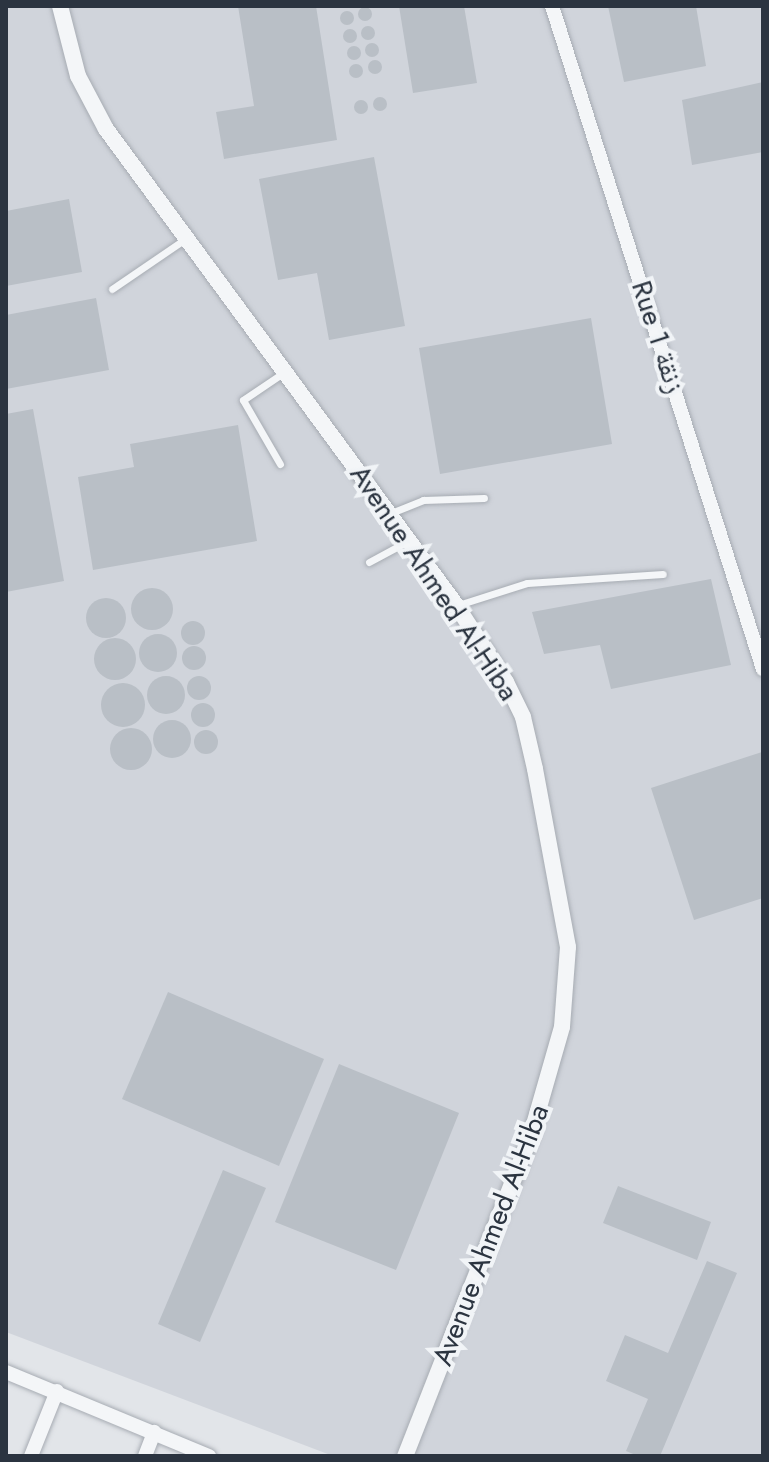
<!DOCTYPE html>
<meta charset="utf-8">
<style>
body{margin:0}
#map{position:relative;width:769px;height:1462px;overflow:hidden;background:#e2e5e9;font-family:Jost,"Noto Naskh Arabic",sans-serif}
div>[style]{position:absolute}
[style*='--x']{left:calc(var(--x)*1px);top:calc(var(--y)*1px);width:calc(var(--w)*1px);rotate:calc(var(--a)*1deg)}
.built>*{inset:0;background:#d0d4db}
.building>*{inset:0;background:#b9bfc6}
.round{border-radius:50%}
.roads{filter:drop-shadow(0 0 2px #a7acb3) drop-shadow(0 0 2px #a7acb3)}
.service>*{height:7px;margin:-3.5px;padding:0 3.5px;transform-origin:3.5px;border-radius:3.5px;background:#f4f6f8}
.minor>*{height:14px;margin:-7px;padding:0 7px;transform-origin:7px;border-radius:7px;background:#f4f6f8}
.tertiary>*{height:16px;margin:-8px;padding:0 8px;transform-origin:8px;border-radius:8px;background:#f4f6f8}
span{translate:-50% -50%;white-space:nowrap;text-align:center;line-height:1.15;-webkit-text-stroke:8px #f1f4f7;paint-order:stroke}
.street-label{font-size:28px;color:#2b3440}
.frame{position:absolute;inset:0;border:8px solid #2b3440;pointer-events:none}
</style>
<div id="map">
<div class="built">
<i style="clip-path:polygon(6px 6px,763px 6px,763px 1456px,333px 1456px,6px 1332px)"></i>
</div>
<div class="building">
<i style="clip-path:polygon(238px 6px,316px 6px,337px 140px,224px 159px,216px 112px,254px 106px)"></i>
<i style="clip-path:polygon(399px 6px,464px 6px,477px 83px,413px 93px)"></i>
<i style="clip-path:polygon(608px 6px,696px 6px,706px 66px,624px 82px)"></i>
<i class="round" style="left:358px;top:7px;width:14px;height:14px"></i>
<i class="round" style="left:340px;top:11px;width:14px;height:14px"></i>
<i class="round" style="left:361px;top:26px;width:14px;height:14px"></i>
<i class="round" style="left:343px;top:29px;width:14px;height:14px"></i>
<i class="round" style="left:365px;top:43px;width:14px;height:14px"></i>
<i class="round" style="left:347px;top:46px;width:14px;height:14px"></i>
<i class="round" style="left:368px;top:60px;width:14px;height:14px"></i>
<i class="round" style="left:349px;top:64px;width:14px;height:14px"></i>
<i style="clip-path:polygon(763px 82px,763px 152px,692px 165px,682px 100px)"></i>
<i class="round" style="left:373px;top:97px;width:14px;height:14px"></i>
<i class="round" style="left:354px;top:100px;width:14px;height:14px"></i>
<i style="clip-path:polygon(374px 157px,405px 326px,329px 340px,317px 273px,278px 280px,259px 179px)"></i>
<i style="clip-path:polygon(69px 199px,82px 272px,6px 286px,6px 211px)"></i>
<i style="clip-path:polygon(96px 298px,109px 370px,6px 389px,6px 315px)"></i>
<i style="clip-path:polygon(591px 318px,612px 444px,440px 474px,419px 348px)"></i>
<i style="clip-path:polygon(33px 409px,64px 581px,6px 592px,6px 414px)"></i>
<i style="clip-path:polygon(238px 425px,257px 541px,93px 570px,78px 477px,134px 467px,130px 444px)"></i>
<i style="clip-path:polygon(711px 579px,731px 665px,611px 689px,600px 645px,544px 654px,532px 612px)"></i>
<i class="round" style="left:131px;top:588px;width:42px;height:42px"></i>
<i class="round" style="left:86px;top:598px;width:40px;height:40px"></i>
<i class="round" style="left:181px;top:621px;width:24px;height:24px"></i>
<i class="round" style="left:139px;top:634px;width:38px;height:38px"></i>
<i class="round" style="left:94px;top:638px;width:42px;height:42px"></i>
<i class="round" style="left:182px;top:646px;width:24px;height:24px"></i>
<i class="round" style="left:147px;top:676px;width:38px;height:38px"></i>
<i class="round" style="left:187px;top:676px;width:24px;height:24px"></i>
<i class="round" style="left:101px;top:683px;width:44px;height:44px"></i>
<i class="round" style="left:191px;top:703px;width:24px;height:24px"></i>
<i class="round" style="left:153px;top:720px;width:38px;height:38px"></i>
<i class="round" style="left:110px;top:728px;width:42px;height:42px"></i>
<i class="round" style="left:194px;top:730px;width:24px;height:24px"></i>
<i style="clip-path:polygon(762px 752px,763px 898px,694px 920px,651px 788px)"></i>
<i style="clip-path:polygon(168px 992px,324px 1059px,279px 1166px,122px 1099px)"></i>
<i style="clip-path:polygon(339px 1064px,459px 1113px,396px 1270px,275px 1222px)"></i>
<i style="clip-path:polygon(223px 1170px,266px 1188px,200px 1342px,158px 1324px)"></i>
<i style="clip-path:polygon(618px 1186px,711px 1222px,697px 1260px,603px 1223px)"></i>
<i style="clip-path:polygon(707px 1261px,737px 1273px,660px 1456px,638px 1456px,626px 1451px,648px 1399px,606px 1381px,625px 1335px,668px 1353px)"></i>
</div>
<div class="roads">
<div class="service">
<i style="--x:112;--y:289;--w:88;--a:-34.4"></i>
<i style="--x:280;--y:464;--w:74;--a:-120"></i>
<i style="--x:243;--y:400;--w:48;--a:-34"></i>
<i style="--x:391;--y:513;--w:35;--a:-22"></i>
<i style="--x:423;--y:500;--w:61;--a:-1.9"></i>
<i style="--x:369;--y:562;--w:44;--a:-28.3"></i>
<i style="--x:458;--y:605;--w:72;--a:-17.7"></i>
<i style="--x:527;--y:583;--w:136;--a:-3.8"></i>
</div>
<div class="minor">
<i style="--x:552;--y:6;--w:696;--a:72.35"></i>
<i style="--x:6;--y:1372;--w:220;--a:22.5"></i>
<i style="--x:31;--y:1456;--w:70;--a:-68.2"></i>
<i style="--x:145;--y:1456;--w:26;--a:-69"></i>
</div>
<div class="tertiary">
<i style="--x:60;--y:6;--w:72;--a:75.6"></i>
<i style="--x:78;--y:76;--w:60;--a:62.2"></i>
<i style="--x:106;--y:129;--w:591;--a:53.67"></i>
<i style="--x:456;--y:605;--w:92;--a:57"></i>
<i style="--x:506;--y:682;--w:39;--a:64"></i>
<i style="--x:523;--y:717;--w:53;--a:77"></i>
<i style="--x:535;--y:769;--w:181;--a:79.5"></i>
<i style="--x:568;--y:947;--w:80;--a:94.3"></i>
<i style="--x:562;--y:1027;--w:112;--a:106"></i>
<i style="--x:531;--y:1135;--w:345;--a:111.4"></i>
</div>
</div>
<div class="street-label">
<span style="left:658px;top:337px;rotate:72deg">Rue 1 زنقة</span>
<span style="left:434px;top:583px;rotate:56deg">Avenue Ahmed Al-Hiba</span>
<span style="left:491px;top:1235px;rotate:-69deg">Avenue Ahmed Al-Hiba</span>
</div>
<div class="frame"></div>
</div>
